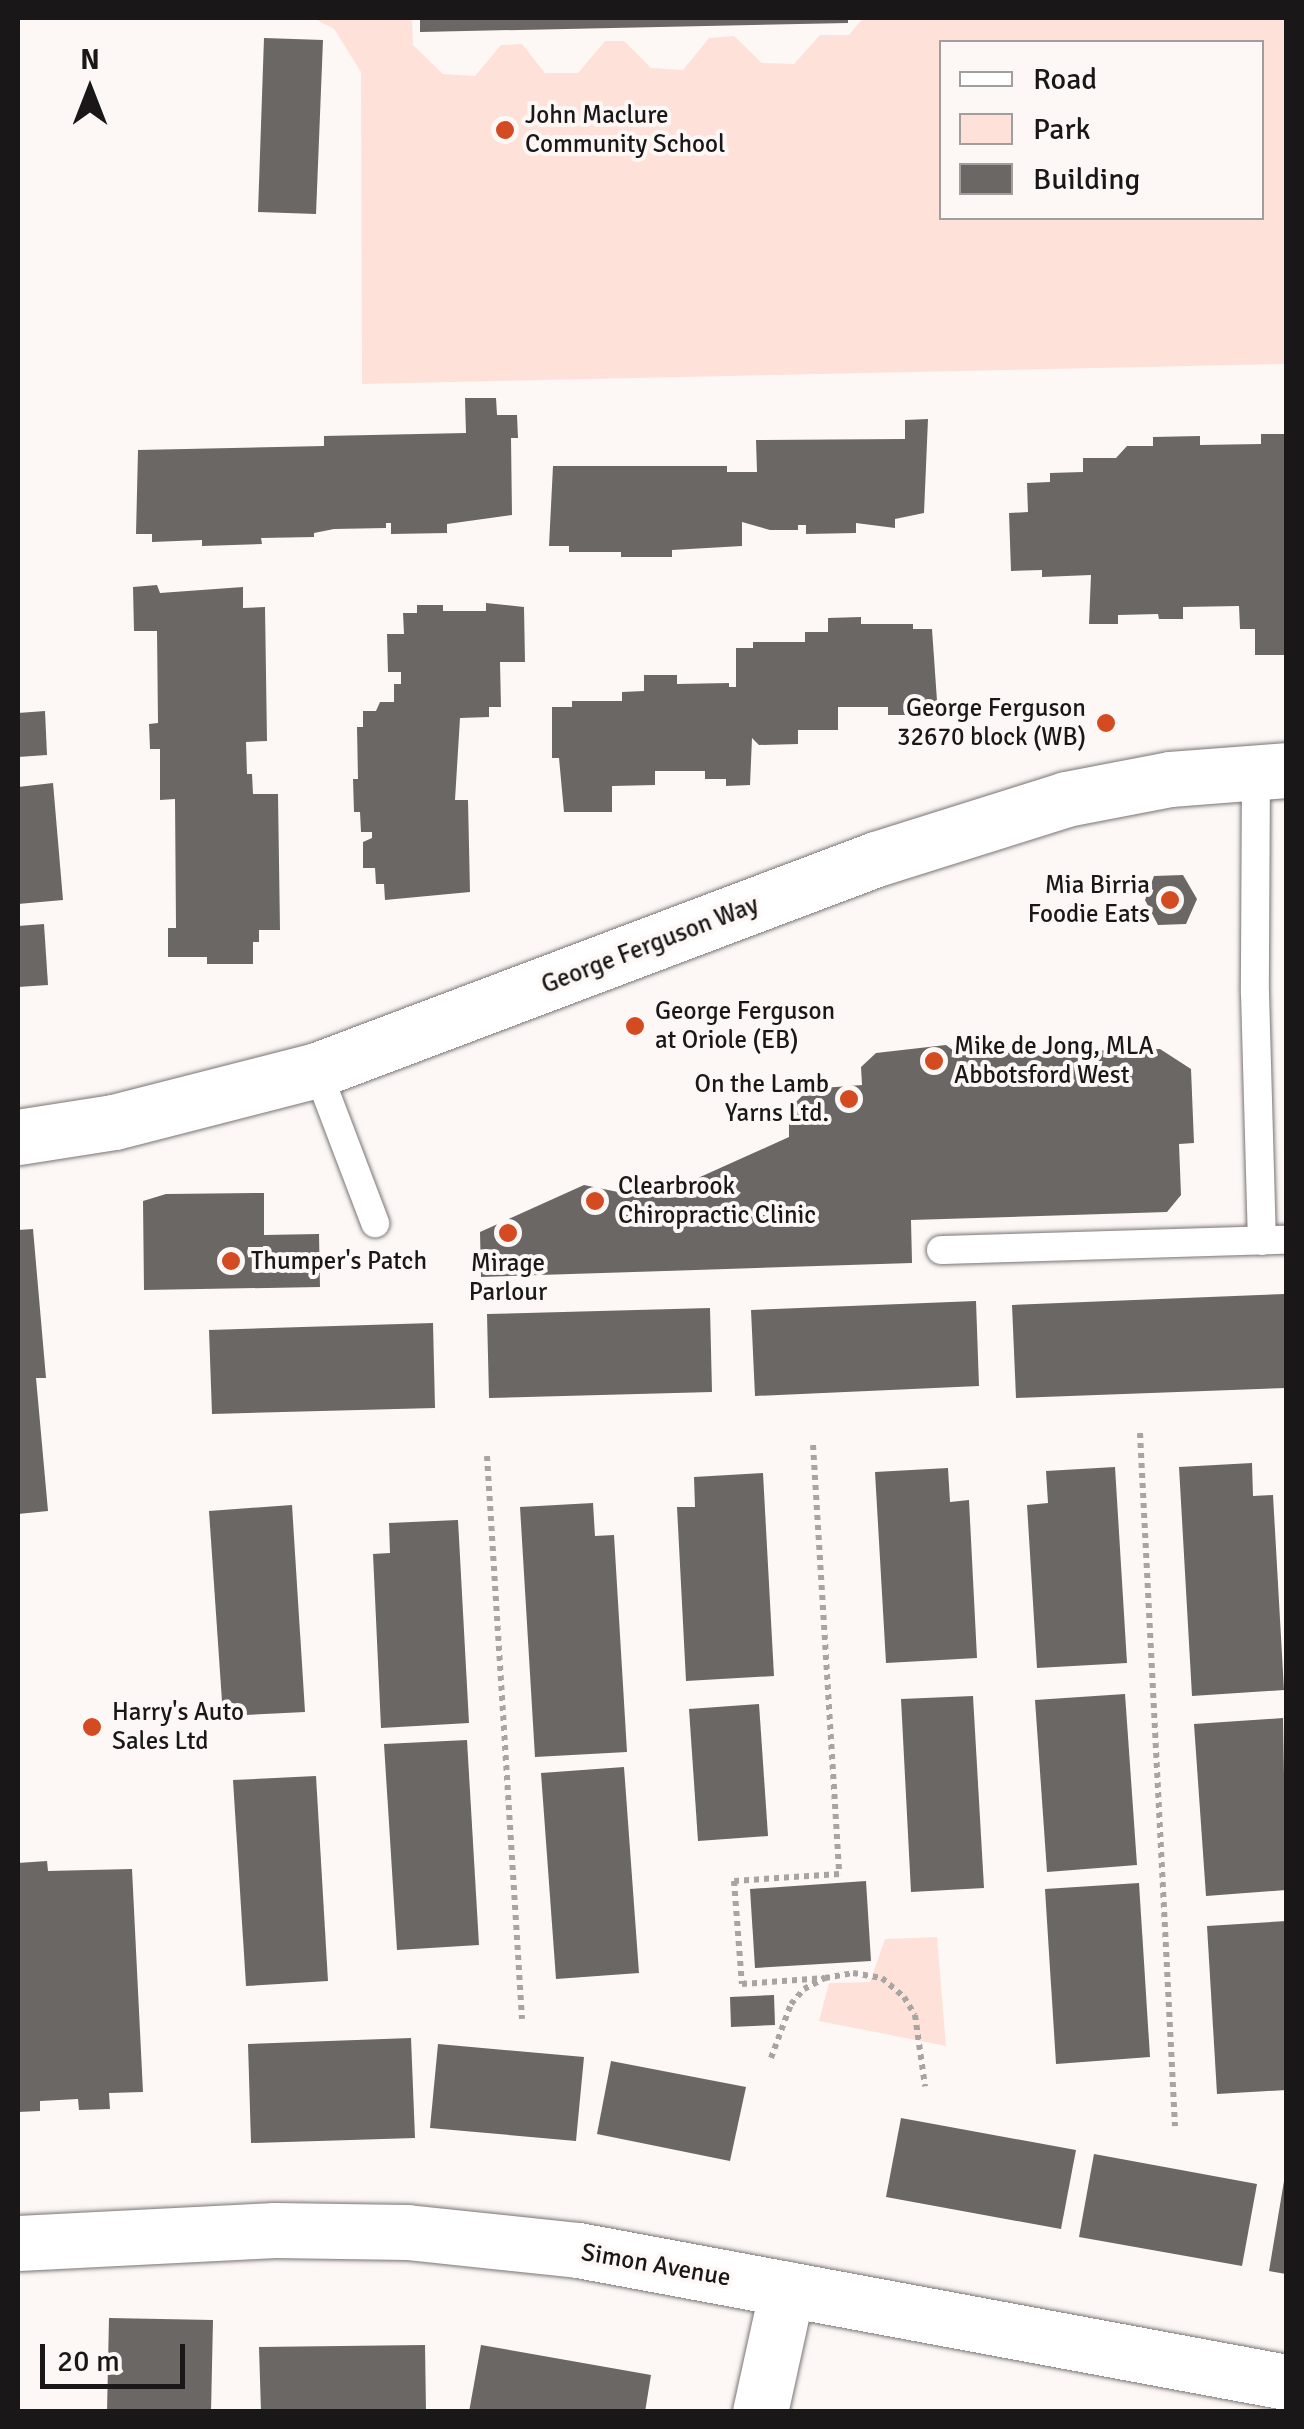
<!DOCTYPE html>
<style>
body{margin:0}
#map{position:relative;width:1304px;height:2429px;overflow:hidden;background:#fdf8f6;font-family:Signika,sans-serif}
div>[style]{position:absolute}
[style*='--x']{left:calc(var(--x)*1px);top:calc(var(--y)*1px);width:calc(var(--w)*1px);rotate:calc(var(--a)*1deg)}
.green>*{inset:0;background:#fee2da}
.building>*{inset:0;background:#6b6765}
.path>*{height:6px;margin-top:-3px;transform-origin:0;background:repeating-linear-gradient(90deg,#a7a4a2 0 5px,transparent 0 10px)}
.roads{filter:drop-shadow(0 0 2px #797573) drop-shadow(0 0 2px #797573)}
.lane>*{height:28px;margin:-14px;padding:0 14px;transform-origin:14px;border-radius:14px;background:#fff}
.street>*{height:55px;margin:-27.5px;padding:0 27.5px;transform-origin:27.5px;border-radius:27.5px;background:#fff}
.secondary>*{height:55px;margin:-27.5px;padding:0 27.5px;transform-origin:27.5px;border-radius:27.5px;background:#fff}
.dots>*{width:28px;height:28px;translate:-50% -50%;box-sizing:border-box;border:5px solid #fdf8f6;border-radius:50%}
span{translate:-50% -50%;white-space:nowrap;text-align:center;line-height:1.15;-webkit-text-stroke:8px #fdf8f6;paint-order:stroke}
.poi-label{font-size:25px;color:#191717}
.left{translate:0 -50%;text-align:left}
.right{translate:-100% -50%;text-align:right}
.street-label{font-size:25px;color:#191717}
.frame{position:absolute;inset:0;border:20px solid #191717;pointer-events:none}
.legend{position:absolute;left:939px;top:40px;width:325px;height:180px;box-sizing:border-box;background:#fdf8f6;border:2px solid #a29e9d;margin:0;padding:12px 18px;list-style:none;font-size:30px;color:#191717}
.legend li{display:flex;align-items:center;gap:20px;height:50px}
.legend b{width:50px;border:2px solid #a29e9d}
.north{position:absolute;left:40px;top:40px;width:100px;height:100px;-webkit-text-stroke:8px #fdf8f6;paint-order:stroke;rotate:0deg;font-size:28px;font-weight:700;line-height:40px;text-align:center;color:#191717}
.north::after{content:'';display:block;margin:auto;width:35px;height:45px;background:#191717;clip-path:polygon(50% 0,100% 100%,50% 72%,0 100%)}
.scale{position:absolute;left:40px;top:2344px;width:145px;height:45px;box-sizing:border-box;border:5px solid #191717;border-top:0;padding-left:12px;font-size:30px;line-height:35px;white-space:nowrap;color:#191717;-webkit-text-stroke:8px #fdf8f6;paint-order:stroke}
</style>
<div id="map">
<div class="green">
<i style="clip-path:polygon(evenodd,313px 18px,412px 18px,413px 45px,443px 74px,475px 76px,501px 45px,522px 44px,545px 73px,578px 73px,605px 41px,624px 41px,651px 68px,683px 70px,709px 38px,734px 36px,762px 63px,794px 64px,820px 35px,849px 35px,863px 18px,1286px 18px,1286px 364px,362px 384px,361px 72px,334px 29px,313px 18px,942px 42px,1262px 42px,1262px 218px,942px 218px,942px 42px)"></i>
<i style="clip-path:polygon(937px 1937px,946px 2046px,819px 2021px,829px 1983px,870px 1982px,885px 1939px)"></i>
</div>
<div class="building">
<i style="clip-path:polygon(420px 18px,848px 18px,848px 23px,420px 32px)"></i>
<i style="clip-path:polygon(264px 38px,323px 40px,316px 214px,258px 212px)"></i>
<i style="clip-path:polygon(465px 398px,496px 398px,497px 415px,517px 415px,518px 438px,511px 438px,512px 515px,447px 524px,447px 533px,391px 534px,391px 523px,386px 523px,386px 528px,334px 529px,314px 533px,314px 537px,261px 538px,262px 544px,202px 546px,202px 540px,152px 542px,152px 534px,136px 534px,138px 450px,324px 446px,324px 436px,466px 433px)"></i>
<i style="clip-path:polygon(928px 419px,924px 513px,895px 519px,895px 528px,856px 523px,856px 533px,806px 534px,806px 525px,798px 525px,798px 530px,770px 530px,742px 522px,742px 546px,672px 550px,672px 557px,621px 557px,621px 552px,569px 552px,569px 546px,549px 546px,553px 466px,727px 466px,727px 472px,757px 472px,756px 440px,905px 439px,905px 420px)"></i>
<i style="clip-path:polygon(1261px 434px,1286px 434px,1286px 655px,1255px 655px,1255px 629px,1240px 629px,1239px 606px,1183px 607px,1183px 619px,1159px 619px,1158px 614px,1118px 615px,1118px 624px,1089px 624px,1091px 575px,1042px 577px,1042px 570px,1011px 571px,1009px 513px,1028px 512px,1027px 483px,1050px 482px,1050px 473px,1083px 472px,1083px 458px,1116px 458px,1127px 446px,1153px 446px,1153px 437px,1200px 436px,1200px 445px,1261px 444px)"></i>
<i style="clip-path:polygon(157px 585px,160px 593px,243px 587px,243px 608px,265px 607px,267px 741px,246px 742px,247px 774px,252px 774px,253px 794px,278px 794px,280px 930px,259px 930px,259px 942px,253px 942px,253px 964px,207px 964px,207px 957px,168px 957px,168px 928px,176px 928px,175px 799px,160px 800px,160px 749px,150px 749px,149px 724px,158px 723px,157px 631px,134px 631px,133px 587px)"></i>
<i style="clip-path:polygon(486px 603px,524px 607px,525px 662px,500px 662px,501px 707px,489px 707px,489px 717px,460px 718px,455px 800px,468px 800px,470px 892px,385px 900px,384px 884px,376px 884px,375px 868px,363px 868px,363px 842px,372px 838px,372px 832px,361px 832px,360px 812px,354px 812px,353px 779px,358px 779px,357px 727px,363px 727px,363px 711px,376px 711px,380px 702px,394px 702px,394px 684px,401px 684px,401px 672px,388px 672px,387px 634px,404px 634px,403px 613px,417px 613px,417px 605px,443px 605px,443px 611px,486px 611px)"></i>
<i style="clip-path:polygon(861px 617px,861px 624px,913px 624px,913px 629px,932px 629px,938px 715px,888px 715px,888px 707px,838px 707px,838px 730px,798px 730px,798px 744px,759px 745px,752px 738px,750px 785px,726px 786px,726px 779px,705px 779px,705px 771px,655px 771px,655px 785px,612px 786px,612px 812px,564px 812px,559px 758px,552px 758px,552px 707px,572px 707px,572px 701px,622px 701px,622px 692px,644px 691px,644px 675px,677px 675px,677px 684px,729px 683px,729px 687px,736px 687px,736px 648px,753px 648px,753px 642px,805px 642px,805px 632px,828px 632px,828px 618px)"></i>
<i style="clip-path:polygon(45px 711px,47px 755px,18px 757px,18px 713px)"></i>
<i style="clip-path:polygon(53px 783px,63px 900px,18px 904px,18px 787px)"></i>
<i style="clip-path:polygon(1183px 875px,1197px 899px,1186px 924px,1158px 925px,1145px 900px,1154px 876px)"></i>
<i style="clip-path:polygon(44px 924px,48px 985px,18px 987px,18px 926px)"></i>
<i style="clip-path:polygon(946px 1045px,958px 1054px,1160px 1049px,1191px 1069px,1194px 1143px,1179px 1144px,1181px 1195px,1167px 1212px,911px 1220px,912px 1263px,481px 1277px,480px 1232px,584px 1185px,618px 1192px,669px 1191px,789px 1137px,789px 1109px,809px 1089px,862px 1085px,861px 1067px,876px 1053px)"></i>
<i style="clip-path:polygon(264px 1193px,264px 1235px,319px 1234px,320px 1287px,144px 1290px,143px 1201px,166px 1194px)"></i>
<i style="clip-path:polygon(33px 1229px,46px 1378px,36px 1378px,48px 1511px,18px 1514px,18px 1230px)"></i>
<i style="clip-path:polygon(1285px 1294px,1286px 1388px,1016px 1398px,1012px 1305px)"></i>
<i style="clip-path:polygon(976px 1301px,979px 1386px,755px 1396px,751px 1310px)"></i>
<i style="clip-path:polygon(710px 1308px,712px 1392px,489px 1398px,487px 1314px)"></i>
<i style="clip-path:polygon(433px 1323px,435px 1408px,212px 1414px,209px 1330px)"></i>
<i style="clip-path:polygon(1252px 1463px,1253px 1496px,1273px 1495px,1284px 1690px,1192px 1696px,1179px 1467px)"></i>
<i style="clip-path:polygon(1115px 1467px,1127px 1663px,1037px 1668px,1027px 1505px,1048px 1503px,1046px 1471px)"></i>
<i style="clip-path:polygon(948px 1468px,950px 1502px,969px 1500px,977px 1658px,886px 1663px,875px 1472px)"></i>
<i style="clip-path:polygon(763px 1473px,774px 1676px,686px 1681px,677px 1507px,695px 1507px,694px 1477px)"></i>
<i style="clip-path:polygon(593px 1503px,595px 1536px,614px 1535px,627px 1752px,535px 1757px,520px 1507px)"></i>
<i style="clip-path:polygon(292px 1505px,305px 1712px,223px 1716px,209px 1511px)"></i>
<i style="clip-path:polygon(458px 1520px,469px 1723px,381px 1728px,373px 1554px,390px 1553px,389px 1523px)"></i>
<i style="clip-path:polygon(1125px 1694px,1137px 1865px,1047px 1872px,1035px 1700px)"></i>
<i style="clip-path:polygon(973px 1696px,984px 1888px,911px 1892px,901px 1699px)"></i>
<i style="clip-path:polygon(759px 1704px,768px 1836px,698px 1841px,689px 1709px)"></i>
<i style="clip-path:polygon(1283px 1718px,1286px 1890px,1206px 1896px,1194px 1724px)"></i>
<i style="clip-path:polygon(467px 1740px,479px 1945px,397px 1950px,384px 1744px)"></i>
<i style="clip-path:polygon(624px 1767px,639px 1973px,556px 1979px,541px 1773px)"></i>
<i style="clip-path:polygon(316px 1776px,328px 1981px,246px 1986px,233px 1780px)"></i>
<i style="clip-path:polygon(47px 1861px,48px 1871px,132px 1869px,143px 2092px,109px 2093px,110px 2109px,79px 2110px,78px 2099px,40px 2101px,40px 2111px,18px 2112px,18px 1863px)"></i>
<i style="clip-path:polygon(866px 1881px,871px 1961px,755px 1968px,750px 1889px)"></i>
<i style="clip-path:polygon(1139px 1883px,1150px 2057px,1056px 2064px,1045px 1889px)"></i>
<i style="clip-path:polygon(1286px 1921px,1286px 2090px,1217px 2094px,1207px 1926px)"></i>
<i style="clip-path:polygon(774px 1995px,775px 2025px,731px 2027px,730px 1997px)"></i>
<i style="clip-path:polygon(411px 2038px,415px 2138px,251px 2143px,248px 2044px)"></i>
<i style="clip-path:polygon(438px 2044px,584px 2057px,576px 2141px,430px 2128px)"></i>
<i style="clip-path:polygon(611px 2061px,746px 2087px,730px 2161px,597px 2134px)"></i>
<i style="clip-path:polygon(901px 2118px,1076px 2150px,1061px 2229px,886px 2197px)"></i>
<i style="clip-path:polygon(1094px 2154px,1257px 2184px,1242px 2266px,1079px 2237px)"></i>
<i style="clip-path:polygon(1284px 2181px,1286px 2182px,1286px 2274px,1269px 2271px)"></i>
<i style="clip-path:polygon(109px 2318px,213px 2320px,211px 2412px,107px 2412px)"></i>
<i style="clip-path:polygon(425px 2345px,426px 2412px,261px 2412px,259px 2347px)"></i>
<i style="clip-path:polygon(481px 2345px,651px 2375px,645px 2412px,469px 2412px)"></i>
</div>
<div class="path">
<i style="--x:1140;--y:1433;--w:694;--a:87.11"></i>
<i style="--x:813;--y:1445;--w:430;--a:86.5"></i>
<i style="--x:839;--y:1874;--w:105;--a:176.2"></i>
<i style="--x:734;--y:1881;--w:103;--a:85.6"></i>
<i style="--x:742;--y:1984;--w:83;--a:-4.1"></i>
<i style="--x:487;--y:1456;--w:564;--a:86.44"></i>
<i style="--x:771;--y:2058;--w:58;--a:-69.7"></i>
<i style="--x:791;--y:2004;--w:20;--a:-49"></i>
<i style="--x:804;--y:1989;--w:24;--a:-28"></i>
<i style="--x:825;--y:1978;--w:28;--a:-10"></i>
<i style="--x:853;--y:1973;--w:29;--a:10"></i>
<i style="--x:882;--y:1978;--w:29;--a:41"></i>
<i style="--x:904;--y:1997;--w:21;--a:59"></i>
<i style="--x:915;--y:2015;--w:72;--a:82"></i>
</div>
<div class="roads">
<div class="lane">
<i style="--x:1256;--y:771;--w:222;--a:90.3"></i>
<i style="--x:1255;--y:993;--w:248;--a:88.4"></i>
<i style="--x:317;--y:1070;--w:164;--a:69.2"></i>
<i style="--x:941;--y:1250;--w:345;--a:-1.7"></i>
</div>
<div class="street">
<i style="--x:760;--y:2412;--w:126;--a:-77.6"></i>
</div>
<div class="secondary">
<i style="--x:18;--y:1137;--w:97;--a:-8.9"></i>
<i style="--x:114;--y:1122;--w:210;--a:-14.4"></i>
<i style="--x:317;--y:1070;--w:597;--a:-20.68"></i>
<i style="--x:876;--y:859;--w:199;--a:-17.5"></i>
<i style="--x:1066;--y:799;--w:106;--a:-10.9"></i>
<i style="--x:1170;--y:779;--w:116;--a:-4.4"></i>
<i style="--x:18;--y:2243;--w:257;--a:-2.9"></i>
<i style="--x:275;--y:2230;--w:132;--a:0.9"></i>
<i style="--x:407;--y:2232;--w:172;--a:6"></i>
<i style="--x:578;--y:2250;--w:720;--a:10.56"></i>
</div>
</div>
<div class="dots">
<i style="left:505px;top:130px;background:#d44b21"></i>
<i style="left:1106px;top:723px;background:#d44b21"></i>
<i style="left:1170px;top:900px;background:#d44b21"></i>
<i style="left:635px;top:1026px;background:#d44b21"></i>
<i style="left:934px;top:1061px;background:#d44b21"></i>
<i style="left:849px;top:1099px;background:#d44b21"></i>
<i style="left:595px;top:1201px;background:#d44b21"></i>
<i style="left:508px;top:1233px;background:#d44b21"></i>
<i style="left:231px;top:1261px;background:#d44b21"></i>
<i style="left:92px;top:1727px;background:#d44b21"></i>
</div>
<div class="poi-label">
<span class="left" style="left:525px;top:130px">John Maclure<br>Community School</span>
<span class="right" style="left:1086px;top:723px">George Ferguson<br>32670 block (WB)</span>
<span class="right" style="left:1150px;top:900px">Mia Birria<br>Foodie Eats</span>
<span class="left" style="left:655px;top:1026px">George Ferguson<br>at Oriole (EB)</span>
<span class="left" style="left:954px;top:1061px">Mike de Jong, MLA<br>Abbotsford West</span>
<span class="right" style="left:829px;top:1099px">On the Lamb<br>Yarns Ltd.</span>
<span class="left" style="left:618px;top:1201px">Clearbrook<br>Chiropractic Clinic</span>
<span class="left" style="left:251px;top:1261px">Thumper's Patch</span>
<span style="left:508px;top:1278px">Mirage<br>Parlour</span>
<span class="left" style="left:112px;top:1727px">Harry's Auto<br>Sales Ltd</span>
</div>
<div class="street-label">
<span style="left:650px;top:945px;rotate:-21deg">George Ferguson Way</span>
<span style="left:656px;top:2265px;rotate:10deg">Simon Avenue</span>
</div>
<div class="frame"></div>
<ul class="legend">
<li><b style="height:12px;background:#fff"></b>Road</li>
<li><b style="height:28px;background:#fee2da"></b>Park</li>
<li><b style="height:28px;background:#6b6765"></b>Building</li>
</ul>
<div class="north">N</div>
<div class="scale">20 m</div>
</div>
